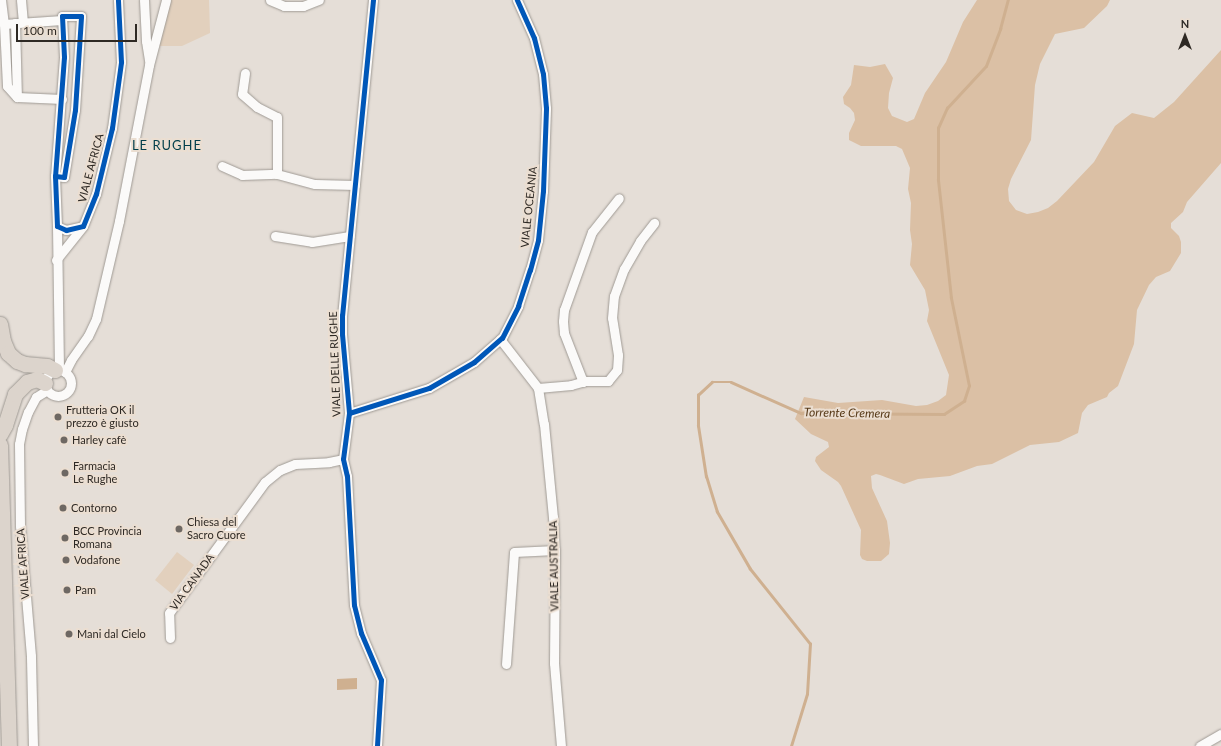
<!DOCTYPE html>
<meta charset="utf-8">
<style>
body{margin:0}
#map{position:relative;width:1221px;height:746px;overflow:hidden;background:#e5ded7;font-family:Lato,sans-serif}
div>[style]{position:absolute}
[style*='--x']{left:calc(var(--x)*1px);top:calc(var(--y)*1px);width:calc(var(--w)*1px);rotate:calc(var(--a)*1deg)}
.green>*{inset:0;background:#e2d0bd}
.forest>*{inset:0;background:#dbc0a5}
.water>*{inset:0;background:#cfb090}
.stream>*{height:2.5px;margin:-1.25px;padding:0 1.25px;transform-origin:1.25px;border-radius:1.25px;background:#cfb090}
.roads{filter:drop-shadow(0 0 1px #9f9a94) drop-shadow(0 0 1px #9f9a94)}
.minor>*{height:9px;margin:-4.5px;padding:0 4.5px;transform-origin:4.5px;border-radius:4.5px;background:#fbfaf9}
.minor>.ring{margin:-4.5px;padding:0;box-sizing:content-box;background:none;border:9px solid #fbfaf9;border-radius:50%}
.trunk>*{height:15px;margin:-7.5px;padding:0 7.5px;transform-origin:7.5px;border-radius:7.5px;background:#dcd4cc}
.cycleway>*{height:5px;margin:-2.5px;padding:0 2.5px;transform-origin:2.5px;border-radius:2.5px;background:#0057b8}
.dots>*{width:11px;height:11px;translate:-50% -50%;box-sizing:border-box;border:2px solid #ebded1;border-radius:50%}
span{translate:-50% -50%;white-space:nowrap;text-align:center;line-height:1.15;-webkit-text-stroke:4px #ebded1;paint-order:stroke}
.street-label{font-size:11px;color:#2e2924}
.poi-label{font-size:11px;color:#2e2924}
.left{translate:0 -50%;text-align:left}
.water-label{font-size:12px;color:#563816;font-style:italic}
.quarter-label{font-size:13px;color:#023f4c;letter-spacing:1px}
.north{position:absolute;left:1165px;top:16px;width:40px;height:40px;-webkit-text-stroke:3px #ebded1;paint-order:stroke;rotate:0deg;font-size:11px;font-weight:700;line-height:16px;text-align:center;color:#2e2924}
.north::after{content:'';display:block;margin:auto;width:14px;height:18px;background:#2e2924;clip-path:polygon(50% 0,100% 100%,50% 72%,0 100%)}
.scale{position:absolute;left:16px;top:24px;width:121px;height:18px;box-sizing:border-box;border:2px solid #2e2924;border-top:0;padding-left:5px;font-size:12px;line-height:14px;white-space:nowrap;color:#2e2924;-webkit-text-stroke:3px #ebded1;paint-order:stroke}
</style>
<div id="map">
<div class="green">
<i style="clip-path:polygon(171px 0,209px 0,210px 33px,182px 46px,159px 46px)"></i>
<i style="clip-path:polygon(177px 552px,194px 565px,172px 594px,155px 580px)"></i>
</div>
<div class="forest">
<i style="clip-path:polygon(977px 0,1110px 0,1107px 6px,1084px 28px,1055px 34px,1040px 64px,1035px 85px,1031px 140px,1011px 179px,1008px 189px,1009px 201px,1016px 210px,1027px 214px,1038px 212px,1048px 208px,1057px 201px,1094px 162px,1115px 126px,1132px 113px,1154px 118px,1174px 102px,1221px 50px,1221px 163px,1187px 202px,1183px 212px,1171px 223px,1171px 228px,1179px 236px,1181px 242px,1181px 253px,1170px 271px,1156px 277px,1149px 285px,1137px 310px,1134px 344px,1118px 386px,1109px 393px,1107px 397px,1088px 405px,1082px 413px,1078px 433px,1059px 442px,1030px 445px,992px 464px,977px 466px,950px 476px,918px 479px,904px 484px,880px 475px,876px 474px,871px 476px,872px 488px,887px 521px,890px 543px,889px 554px,881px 561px,867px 561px,862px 559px,860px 555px,861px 530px,841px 486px,838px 482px,821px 470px,815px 461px,816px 457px,829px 447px,828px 442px,811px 434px,795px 419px,804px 397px,838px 403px,882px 400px,916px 406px,927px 405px,938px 401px,946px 395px,949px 375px,927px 321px,929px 310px,925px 290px,910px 265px,912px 244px,910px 230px,911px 203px,908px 189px,910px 168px,902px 149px,896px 146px,861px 146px,849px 140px,849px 133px,855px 120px,854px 113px,850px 108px,844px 104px,843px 97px,851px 85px,854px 65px,870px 67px,885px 64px,893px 78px,889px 93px,888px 108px,892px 116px,907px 122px,914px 119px,925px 93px,946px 62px,963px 22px)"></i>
</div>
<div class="water">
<i style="clip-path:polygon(357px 678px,357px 689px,337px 690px,337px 679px)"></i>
</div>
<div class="stream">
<i style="--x:791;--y:746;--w:54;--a:-72.9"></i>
<i style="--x:807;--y:694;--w:50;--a:-86.6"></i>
<i style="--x:810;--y:644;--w:96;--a:-128.7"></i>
<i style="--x:750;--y:569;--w:66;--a:-120.1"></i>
<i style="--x:717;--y:512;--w:37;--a:-107"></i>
<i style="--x:706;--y:477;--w:52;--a:-98.9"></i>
<i style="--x:698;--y:426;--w:31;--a:-90"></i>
<i style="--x:698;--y:395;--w:19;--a:-43"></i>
<i style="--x:712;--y:382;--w:19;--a:0"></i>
<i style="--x:731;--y:382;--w:77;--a:23.9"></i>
<i style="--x:801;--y:413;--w:143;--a:0.4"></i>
<i style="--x:944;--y:414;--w:24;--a:-33"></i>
<i style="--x:964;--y:401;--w:16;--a:-72"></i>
<i style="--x:969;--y:386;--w:90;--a:-101.6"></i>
<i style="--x:951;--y:298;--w:119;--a:-96.3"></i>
<i style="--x:938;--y:180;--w:52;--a:-90"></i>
<i style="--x:938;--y:128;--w:22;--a:-66"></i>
<i style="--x:947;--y:108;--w:57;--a:-47.1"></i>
<i style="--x:986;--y:66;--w:40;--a:-69"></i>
<i style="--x:1000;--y:29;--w:30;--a:-75"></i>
</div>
<div class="roads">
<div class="minor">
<i style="--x:1;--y:0;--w:24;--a:83"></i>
<i style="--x:4;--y:24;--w:58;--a:-3.9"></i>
<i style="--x:21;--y:0;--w:22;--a:85"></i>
<i style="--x:144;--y:0;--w:41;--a:87.2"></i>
<i style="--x:146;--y:41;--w:20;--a:81"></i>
<i style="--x:270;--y:0;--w:15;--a:23"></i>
<i style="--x:284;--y:6;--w:19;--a:0"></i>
<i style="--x:303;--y:6;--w:17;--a:-21"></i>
<i style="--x:373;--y:0;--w:317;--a:95.6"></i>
<i style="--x:342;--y:315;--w:19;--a:90"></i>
<i style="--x:342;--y:334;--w:79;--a:84.9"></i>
<i style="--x:349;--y:413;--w:46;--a:97.4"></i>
<i style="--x:343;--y:459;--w:17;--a:77"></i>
<i style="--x:347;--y:476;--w:129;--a:86.9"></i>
<i style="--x:354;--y:605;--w:29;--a:76"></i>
<i style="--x:361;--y:633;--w:51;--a:66.9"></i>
<i style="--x:381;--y:680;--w:66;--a:93.5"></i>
<i style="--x:15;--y:23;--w:74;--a:88.5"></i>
<i style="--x:4;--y:24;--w:62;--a:87.2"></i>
<i style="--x:7;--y:86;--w:15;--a:48"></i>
<i style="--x:17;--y:97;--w:45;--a:2.5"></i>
<i style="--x:245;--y:73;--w:21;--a:98"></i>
<i style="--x:242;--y:94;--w:20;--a:41"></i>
<i style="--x:257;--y:107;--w:22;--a:27"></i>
<i style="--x:277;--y:117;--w:57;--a:90"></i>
<i style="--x:222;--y:166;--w:22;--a:24"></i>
<i style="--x:242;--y:175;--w:35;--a:-2"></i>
<i style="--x:277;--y:174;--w:39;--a:15"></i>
<i style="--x:315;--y:184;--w:40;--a:1.4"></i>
<i style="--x:55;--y:176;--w:9;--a:6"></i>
<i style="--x:64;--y:177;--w:68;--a:-80.7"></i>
<i style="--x:75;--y:110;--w:94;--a:-86.3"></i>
<i style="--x:81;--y:16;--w:19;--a:180"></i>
<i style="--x:62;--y:16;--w:41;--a:87.2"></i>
<i style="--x:64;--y:57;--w:119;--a:94.3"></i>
<i style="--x:55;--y:176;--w:50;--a:87.7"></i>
<i style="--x:57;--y:226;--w:10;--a:24"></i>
<i style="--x:66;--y:230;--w:17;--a:-13"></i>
<i style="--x:83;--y:226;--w:35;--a:-68"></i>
<i style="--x:96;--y:194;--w:68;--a:-76.4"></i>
<i style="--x:112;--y:128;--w:67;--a:-82.2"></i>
<i style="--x:121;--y:62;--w:62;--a:-92.8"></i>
<i style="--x:57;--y:226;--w:144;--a:89.2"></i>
<i style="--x:275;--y:236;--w:37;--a:9"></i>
<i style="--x:312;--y:242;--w:38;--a:-9"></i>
<i style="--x:56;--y:260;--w:43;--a:-51.5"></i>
<i style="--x:500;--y:339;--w:62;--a:52.2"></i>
<i style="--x:538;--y:388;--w:36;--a:81"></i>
<i style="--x:544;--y:424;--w:93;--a:84.5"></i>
<i style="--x:553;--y:517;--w:33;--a:87"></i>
<i style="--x:555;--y:550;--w:113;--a:90.5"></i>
<i style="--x:554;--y:663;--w:83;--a:85.2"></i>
<i class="ring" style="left:45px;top:370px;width:17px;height:17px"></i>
<i style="--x:65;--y:372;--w:13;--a:-63"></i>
<i style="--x:71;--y:360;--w:29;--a:-55"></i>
<i style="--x:88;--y:336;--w:19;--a:-65"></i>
<i style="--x:96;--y:319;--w:101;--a:-76.8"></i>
<i style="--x:119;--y:221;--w:159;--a:-79.1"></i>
<i style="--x:149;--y:65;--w:67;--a:-75.3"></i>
<i style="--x:583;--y:382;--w:53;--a:-111.2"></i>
<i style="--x:564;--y:333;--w:12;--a:-95"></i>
<i style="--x:563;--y:321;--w:11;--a:-85"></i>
<i style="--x:564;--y:310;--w:83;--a:-70.3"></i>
<i style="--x:592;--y:232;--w:43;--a:-51.5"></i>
<i style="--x:538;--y:388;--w:33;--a:-5"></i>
<i style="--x:571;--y:385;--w:15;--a:-16"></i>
<i style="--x:585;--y:381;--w:23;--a:0"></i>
<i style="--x:608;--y:381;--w:14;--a:-51"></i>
<i style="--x:617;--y:370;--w:15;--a:-86"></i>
<i style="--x:618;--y:355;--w:37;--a:-99"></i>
<i style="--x:612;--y:318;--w:22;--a:-85"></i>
<i style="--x:614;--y:296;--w:29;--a:-70"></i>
<i style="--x:624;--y:269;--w:32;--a:-60"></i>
<i style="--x:640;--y:241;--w:23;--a:-52"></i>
<i style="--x:349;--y:413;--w:84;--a:-17.4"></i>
<i style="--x:429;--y:388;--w:52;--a:-30"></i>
<i style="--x:474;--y:362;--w:37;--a:-41"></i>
<i style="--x:502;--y:338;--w:36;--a:-63"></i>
<i style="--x:518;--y:306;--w:38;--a:-72"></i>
<i style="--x:530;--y:270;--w:31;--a:-75"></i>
<i style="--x:538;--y:240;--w:49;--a:-84.2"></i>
<i style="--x:543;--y:191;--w:83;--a:-87.9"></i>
<i style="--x:546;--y:108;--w:34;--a:-95"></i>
<i style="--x:543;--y:74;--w:37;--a:-104"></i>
<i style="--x:534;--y:38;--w:42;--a:-114.1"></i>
<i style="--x:170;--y:638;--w:25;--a:-92"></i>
<i style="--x:169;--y:613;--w:162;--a:-53.8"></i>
<i style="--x:265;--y:482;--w:19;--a:-39"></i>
<i style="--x:280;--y:470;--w:16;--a:-22"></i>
<i style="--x:295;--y:464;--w:34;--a:-3"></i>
<i style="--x:329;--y:462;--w:14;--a:-12"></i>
<i style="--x:506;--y:664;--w:112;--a:-85.9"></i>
<i style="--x:514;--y:552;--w:41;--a:-2.8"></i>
<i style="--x:33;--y:746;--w:90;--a:-91.3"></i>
<i style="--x:31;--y:656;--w:130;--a:-94.8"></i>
<i style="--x:20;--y:526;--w:82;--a:-90.7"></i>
<i style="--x:19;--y:444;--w:15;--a:-79"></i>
<i style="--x:22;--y:429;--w:18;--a:-71"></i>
<i style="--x:28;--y:412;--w:17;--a:-62"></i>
<i style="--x:36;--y:397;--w:13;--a:-32"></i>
<i style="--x:1200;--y:746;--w:24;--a:-30"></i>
</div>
<div class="trunk">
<i style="--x:0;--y:324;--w:17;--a:80"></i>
<i style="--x:3;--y:341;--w:13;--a:67"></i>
<i style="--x:8;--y:353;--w:12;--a:42"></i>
<i style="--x:17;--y:361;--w:9;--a:21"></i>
<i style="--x:25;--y:364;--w:22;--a:5"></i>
<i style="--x:47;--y:366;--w:9;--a:27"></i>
<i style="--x:0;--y:434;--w:10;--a:-61"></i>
<i style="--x:5;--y:425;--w:33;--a:-72"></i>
<i style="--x:15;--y:394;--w:17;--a:-45"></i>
<i style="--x:27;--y:382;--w:10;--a:-17"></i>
<i style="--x:37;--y:379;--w:9;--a:27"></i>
<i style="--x:0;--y:445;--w:301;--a:88.3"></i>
</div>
</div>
<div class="cycleway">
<i style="--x:373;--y:0;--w:317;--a:95.6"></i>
<i style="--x:342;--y:315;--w:19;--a:90"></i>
<i style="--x:342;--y:334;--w:79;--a:84.9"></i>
<i style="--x:349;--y:413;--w:46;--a:97.4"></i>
<i style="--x:343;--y:459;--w:17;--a:77"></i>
<i style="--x:347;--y:476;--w:129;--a:86.9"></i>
<i style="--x:354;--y:605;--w:29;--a:76"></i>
<i style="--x:361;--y:633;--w:51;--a:66.9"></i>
<i style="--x:381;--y:680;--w:66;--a:93.5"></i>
<i style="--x:55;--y:176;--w:9;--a:6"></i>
<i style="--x:64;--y:177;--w:68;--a:-80.7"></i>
<i style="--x:75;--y:110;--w:94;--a:-86.3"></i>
<i style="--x:81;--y:16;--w:19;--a:180"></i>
<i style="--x:62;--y:16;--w:41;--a:87.2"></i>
<i style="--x:64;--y:57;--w:119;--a:94.3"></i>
<i style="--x:55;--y:176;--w:50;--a:87.7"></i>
<i style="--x:57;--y:226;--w:10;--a:24"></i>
<i style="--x:66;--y:230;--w:17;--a:-13"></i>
<i style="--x:83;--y:226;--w:35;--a:-68"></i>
<i style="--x:96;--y:194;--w:68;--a:-76.4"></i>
<i style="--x:112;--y:128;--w:67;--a:-82.2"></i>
<i style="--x:121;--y:62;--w:62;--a:-92.8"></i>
<i style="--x:349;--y:413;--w:84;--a:-17.4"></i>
<i style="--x:429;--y:388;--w:52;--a:-30"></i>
<i style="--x:474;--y:362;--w:37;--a:-41"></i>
<i style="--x:502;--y:338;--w:36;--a:-63"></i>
<i style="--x:518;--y:306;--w:38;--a:-72"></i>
<i style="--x:530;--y:270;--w:31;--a:-75"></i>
<i style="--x:538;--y:240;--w:49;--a:-84.2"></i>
<i style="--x:543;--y:191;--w:83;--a:-87.9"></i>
<i style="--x:546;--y:108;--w:34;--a:-95"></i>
<i style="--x:543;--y:74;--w:37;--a:-104"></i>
<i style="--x:534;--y:38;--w:42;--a:-114.1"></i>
</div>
<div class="dots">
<i style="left:58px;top:417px;background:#6e6863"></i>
<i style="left:64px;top:440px;background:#6e6863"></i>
<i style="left:65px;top:473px;background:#6e6863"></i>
<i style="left:63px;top:508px;background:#6e6863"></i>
<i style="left:179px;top:529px;background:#6e6863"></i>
<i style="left:65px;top:538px;background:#6e6863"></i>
<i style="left:66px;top:560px;background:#6e6863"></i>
<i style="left:67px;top:590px;background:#6e6863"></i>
<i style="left:69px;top:634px;background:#6e6863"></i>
</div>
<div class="street-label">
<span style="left:91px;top:168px;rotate:-75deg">VIALE AFRICA</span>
<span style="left:529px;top:207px;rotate:-84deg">VIALE OCEANIA</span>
<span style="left:335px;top:364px;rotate:-92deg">VIALE DELLE RUGHE</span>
<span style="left:23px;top:564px;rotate:-94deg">VIALE AFRICA</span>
<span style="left:554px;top:566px;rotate:-91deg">VIALE AUSTRALIA</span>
<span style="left:192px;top:582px;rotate:-54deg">VIA CANADA</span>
</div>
<div class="poi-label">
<span class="left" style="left:66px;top:417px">Frutteria OK il<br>prezzo è giusto</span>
<span class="left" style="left:72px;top:440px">Harley cafè</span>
<span class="left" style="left:73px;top:473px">Farmacia<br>Le Rughe</span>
<span class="left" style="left:71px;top:508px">Contorno</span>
<span class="left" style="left:187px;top:529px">Chiesa del<br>Sacro Cuore</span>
<span class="left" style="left:73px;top:538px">BCC Provincia<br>Romana</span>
<span class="left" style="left:74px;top:560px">Vodafone</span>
<span class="left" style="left:75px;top:590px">Pam</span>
<span class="left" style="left:77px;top:634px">Mani dal Cielo</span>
</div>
<div class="water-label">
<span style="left:847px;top:413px;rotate:1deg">Torrente Cremera</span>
</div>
<div class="quarter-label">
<span style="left:167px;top:145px">LE RUGHE</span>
</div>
<div class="north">N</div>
<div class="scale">100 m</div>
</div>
